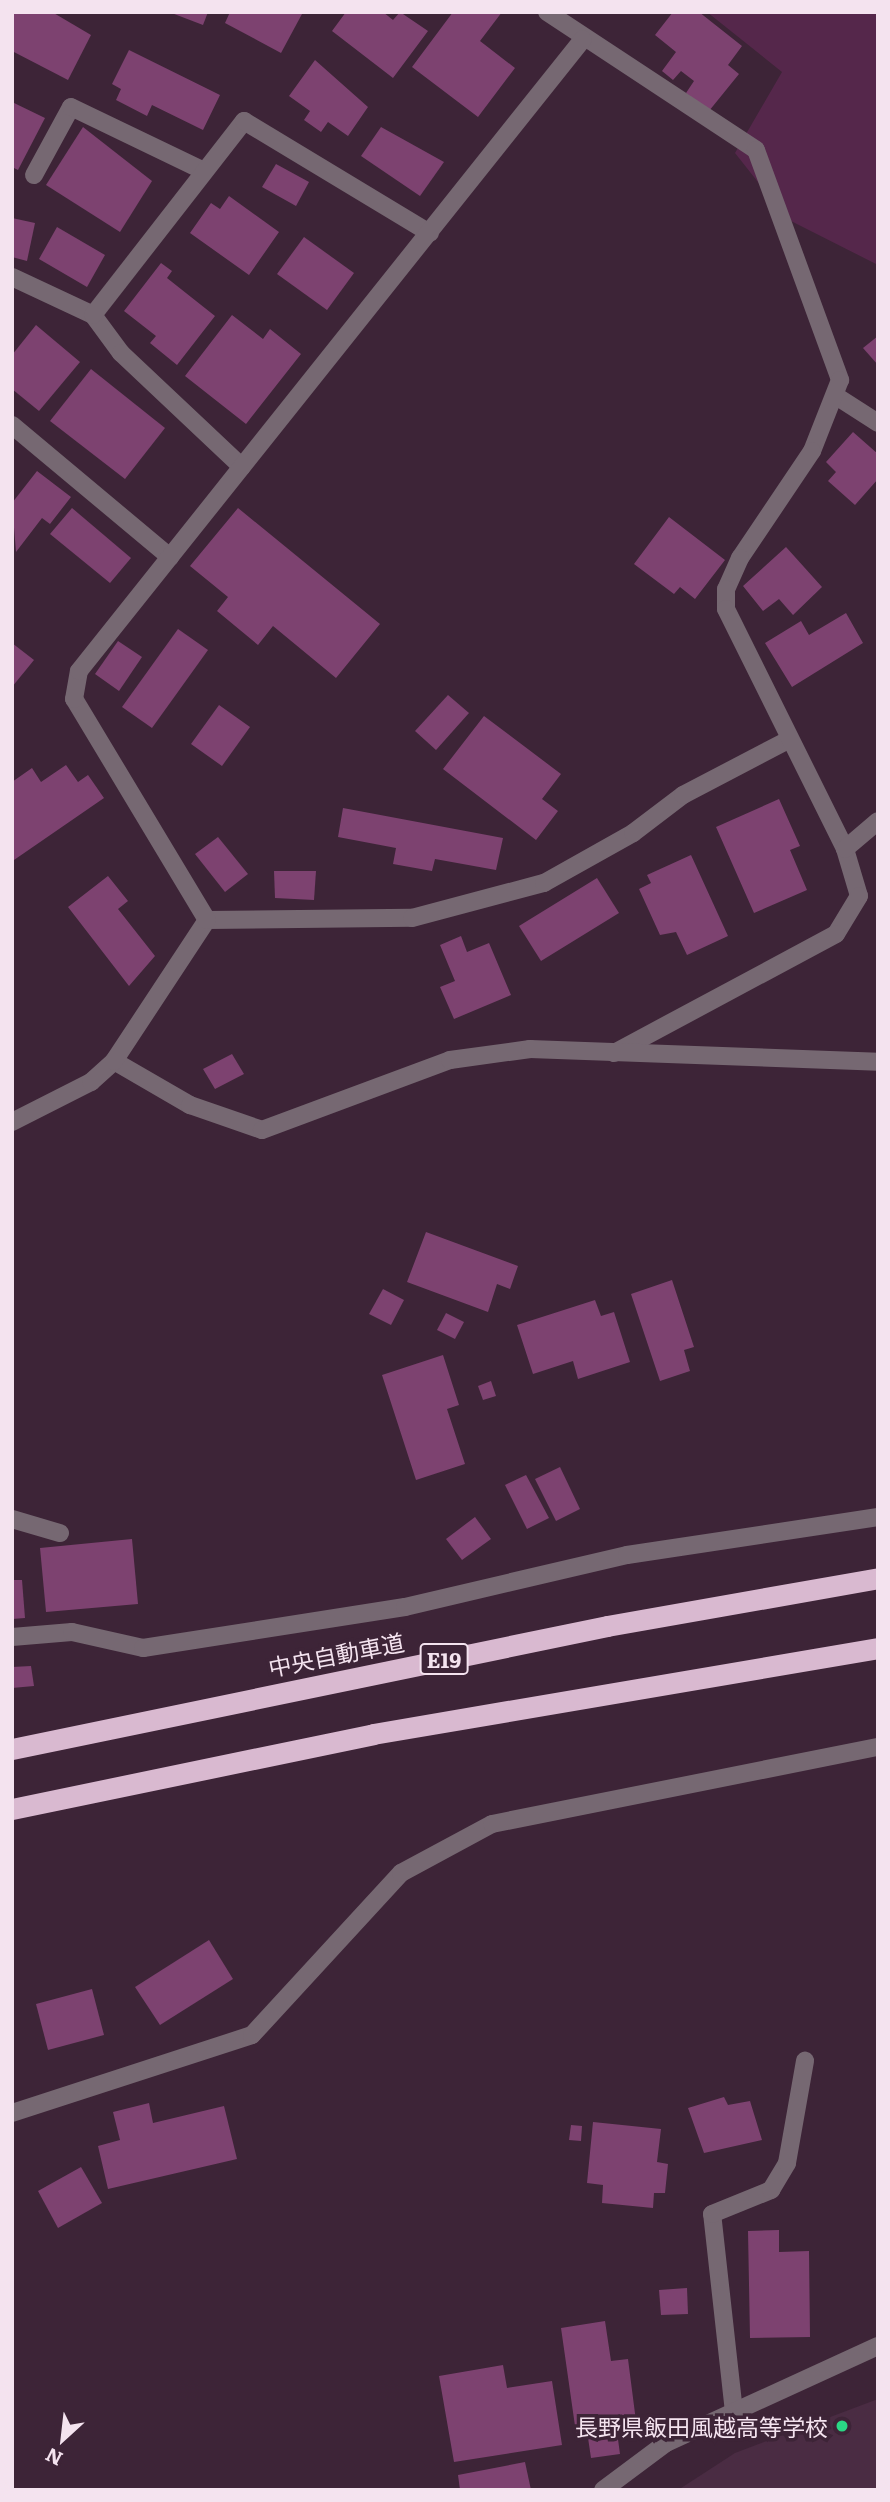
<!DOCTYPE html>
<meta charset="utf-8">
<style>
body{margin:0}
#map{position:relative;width:890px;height:2502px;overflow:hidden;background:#3d2437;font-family:Literata,"Noto Sans JP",serif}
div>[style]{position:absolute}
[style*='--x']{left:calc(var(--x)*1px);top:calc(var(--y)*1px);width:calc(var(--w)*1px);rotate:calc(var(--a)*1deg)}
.built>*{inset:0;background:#4a2c43}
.green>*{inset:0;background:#55274b}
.building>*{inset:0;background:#7d4270}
.lane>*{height:18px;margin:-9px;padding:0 9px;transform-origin:9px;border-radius:9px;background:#766872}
.street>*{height:18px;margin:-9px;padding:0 9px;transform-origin:9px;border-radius:9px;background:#766872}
.highway>*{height:21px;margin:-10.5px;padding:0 10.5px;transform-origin:10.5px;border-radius:10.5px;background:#d9b9d0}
.dots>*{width:19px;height:19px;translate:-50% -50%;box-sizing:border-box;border:4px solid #3d2437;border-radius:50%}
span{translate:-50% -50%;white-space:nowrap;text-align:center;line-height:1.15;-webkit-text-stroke:7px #3d2437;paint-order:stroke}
.shield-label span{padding:2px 5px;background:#3d2437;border:2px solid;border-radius:5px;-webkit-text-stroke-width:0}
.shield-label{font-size:21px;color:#f4e3ef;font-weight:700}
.street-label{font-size:23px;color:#f4e3ef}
.poi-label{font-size:23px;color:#f4e3ef}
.right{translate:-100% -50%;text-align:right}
.frame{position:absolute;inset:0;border:14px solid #f4e3ef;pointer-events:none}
.north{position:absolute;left:28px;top:2404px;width:70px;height:70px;-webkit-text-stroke:5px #3d2437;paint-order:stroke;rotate:207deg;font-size:19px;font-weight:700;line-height:28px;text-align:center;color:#f4e3ef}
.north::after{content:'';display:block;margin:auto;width:24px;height:32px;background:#f4e3ef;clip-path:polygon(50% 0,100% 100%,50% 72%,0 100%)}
</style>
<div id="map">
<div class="built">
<i style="clip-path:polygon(878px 2399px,878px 2490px,678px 2490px,735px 2453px)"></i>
</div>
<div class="green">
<i style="clip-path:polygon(707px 12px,878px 12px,878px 265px,787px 219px,735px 153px,782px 72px)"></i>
</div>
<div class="building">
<i style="clip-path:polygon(13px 12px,52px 12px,91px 35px,68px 80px,12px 51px)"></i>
<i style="clip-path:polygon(169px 12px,208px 12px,203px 25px)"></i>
<i style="clip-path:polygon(230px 12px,299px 12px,302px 14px,281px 53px,225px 23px)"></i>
<i style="clip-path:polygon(346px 12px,383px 12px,393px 20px,400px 12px,428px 31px,393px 78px,332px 31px)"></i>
<i style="clip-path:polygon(453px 12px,502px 12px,480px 41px,515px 68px,478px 117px,412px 67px)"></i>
<i style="clip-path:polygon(673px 12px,699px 12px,742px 46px,728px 65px,739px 74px,709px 111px,686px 93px,694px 81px,681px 71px,673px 80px,662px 71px,676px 52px,655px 35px)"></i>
<i style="clip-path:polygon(129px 50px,220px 95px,203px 130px,152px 105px,147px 116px,116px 100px,121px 89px,112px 84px)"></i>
<i style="clip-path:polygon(315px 60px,368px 107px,348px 136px,328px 122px,321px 132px,304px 120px,310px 111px,289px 96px)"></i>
<i style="clip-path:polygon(12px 102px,45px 118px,18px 170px,12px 167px)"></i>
<i style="clip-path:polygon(83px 127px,152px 181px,120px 232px,46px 185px)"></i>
<i style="clip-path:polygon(381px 127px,444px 162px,420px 196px,361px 156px)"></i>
<i style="clip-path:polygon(276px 164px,309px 182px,296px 206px,262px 187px)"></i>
<i style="clip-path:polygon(229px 196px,279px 232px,249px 275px,190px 233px,211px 203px,220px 209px)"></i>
<i style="clip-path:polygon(12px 218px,35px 223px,27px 261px,12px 257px)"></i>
<i style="clip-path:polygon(57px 227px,105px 255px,87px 287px,39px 259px)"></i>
<i style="clip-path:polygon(304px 237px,354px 273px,327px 310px,277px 274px)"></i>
<i style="clip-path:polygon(161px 263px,172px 271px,167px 278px,215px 316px,177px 365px,150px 343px,156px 336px,124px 311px)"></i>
<i style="clip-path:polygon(232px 315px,263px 339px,270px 329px,301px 354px,246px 424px,185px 376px)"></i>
<i style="clip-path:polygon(36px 325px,80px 362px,39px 411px,12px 389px,12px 355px)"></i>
<i style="clip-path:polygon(878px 336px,878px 365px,863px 348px)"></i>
<i style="clip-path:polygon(91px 369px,165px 428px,125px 479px,50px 421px)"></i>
<i style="clip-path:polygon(853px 432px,878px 454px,878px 479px,855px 505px,828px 481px,836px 472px,826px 462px)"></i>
<i style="clip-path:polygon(37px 471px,71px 497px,50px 524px,42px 518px,16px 552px,12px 503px)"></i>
<i style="clip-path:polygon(72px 508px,131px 558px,110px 583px,50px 534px)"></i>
<i style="clip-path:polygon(238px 508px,380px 624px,336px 678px,273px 626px,258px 645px,217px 611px,228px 597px,190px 566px)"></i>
<i style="clip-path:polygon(669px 517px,725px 560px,695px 599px,680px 587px,674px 594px,634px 564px)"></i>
<i style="clip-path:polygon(786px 547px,822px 587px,793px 615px,779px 599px,763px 611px,743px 586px)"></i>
<i style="clip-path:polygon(846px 613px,863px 643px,792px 687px,765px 643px,801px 621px,809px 635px)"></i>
<i style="clip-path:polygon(178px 629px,208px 650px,152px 728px,122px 707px)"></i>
<i style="clip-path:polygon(118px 641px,142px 657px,119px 691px,95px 674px)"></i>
<i style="clip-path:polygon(12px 643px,34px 660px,12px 687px)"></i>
<i style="clip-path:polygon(448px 695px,469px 713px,436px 750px,415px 731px)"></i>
<i style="clip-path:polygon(219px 705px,250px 727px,222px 766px,191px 744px)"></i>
<i style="clip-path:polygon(484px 716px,561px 774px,542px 799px,558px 811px,536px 840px,443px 769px)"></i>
<i style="clip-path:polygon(66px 765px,78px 782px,88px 775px,104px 798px,14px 860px,12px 782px,32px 768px,41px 782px)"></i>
<i style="clip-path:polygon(779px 799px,800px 846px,790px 850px,807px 890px,754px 913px,716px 827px)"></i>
<i style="clip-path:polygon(343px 808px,503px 838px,496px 870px,435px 859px,432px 871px,393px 864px,396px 848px,338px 837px)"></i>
<i style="clip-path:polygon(218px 837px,248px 874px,225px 892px,195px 854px)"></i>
<i style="clip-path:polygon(691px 855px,728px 936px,687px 955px,676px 932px,660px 935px,639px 889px,651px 883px,647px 875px)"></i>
<i style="clip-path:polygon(274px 871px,316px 871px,314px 900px,275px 898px)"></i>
<i style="clip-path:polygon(108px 876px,128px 901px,118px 909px,155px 956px,129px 986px,68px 907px)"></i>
<i style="clip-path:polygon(597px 878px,619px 913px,541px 961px,519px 926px)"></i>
<i style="clip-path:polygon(461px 936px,467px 952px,489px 943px,511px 995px,454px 1019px,440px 987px,455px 981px,440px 945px)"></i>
<i style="clip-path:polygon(232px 1054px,244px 1074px,215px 1089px,203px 1069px)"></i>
<i style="clip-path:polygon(426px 1232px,518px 1266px,510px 1289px,497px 1284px,488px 1312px,407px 1282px)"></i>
<i style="clip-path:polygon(672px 1280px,694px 1347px,684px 1350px,690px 1371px,660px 1381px,631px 1294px)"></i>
<i style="clip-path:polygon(383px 1289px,404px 1300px,391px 1325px,369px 1314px)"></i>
<i style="clip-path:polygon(595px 1300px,601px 1316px,614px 1312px,630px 1362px,578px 1379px,573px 1361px,533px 1374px,517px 1325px)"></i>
<i style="clip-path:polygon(446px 1313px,464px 1322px,455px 1339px,437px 1330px)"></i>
<i style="clip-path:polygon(443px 1355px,459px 1405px,447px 1409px,465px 1464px,416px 1480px,382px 1375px)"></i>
<i style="clip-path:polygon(491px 1381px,496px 1396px,483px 1400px,478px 1386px)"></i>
<i style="clip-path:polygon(560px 1467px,580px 1509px,556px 1521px,535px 1479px)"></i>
<i style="clip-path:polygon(526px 1475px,549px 1518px,527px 1529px,505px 1485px)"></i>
<i style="clip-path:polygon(475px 1517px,491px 1539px,462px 1560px,446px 1539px)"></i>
<i style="clip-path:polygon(132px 1539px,138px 1604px,46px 1612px,40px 1548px)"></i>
<i style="clip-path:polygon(12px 1580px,22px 1580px,25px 1618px,12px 1619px)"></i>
<i style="clip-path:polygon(31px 1666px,34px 1686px,12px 1688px,12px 1667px)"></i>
<i style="clip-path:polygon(209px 1940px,233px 1979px,160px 2025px,135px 1987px)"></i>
<i style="clip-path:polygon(92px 1989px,104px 2035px,48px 2050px,36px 2004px)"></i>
<i style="clip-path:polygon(724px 2097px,728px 2105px,750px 2101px,762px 2140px,704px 2153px,688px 2108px)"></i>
<i style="clip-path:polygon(149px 2103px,153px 2123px,224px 2106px,237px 2159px,108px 2189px,98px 2146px,120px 2140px,113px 2112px)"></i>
<i style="clip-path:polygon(593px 2122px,661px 2129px,657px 2162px,668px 2164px,665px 2193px,654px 2193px,653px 2208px,602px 2203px,603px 2185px,587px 2183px)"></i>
<i style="clip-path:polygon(571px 2125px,582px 2126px,581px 2141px,569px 2140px)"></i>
<i style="clip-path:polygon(81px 2167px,102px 2203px,58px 2228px,38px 2191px)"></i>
<i style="clip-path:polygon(779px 2230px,779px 2252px,809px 2251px,810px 2337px,750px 2338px,748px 2231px)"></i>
<i style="clip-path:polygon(687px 2288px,688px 2314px,661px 2315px,659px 2290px)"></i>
<i style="clip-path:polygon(605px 2321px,611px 2361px,628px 2359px,637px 2429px,617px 2432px,620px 2454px,591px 2458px,587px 2431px,576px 2433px,561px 2328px)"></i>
<i style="clip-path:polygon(503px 2365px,507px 2388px,552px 2381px,562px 2445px,454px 2462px,439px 2376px)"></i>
<i style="clip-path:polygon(525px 2462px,531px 2490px,460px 2490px,458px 2475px)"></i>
</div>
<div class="lane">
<i style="--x:34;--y:175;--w:77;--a:-61.4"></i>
<i style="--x:71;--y:107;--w:145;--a:25.7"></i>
<i style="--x:12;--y:277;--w:89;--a:25.1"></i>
<i style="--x:93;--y:315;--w:47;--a:53.6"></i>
<i style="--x:121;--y:353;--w:166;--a:43.3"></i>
<i style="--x:93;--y:315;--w:246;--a:-52.1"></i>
<i style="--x:244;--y:121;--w:217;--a:31.1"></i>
<i style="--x:836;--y:396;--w:50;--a:32.7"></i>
<i style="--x:207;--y:920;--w:205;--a:-0.6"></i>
<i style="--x:412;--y:918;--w:137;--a:-14.9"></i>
<i style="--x:544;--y:883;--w:102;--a:-29.3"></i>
<i style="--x:633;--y:833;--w:63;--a:-37.2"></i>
<i style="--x:683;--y:795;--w:119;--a:-27.6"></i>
<i style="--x:12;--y:1519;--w:50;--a:16.3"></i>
<i style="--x:734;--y:2412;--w:199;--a:-96.3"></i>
<i style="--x:712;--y:2214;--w:64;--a:-22.1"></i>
<i style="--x:771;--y:2190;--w:31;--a:-59"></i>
<i style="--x:787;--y:2163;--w:104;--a:-80"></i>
</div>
<div class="street">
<i style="--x:547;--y:12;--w:250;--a:33.4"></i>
<i style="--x:756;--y:150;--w:245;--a:69.9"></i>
<i style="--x:840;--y:380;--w:76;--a:111.5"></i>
<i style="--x:812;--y:451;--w:129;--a:123.9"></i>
<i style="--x:740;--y:558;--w:34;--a:114"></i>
<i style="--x:726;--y:589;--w:20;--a:90"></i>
<i style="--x:726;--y:609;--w:268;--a:63.6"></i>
<i style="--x:845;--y:849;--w:49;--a:73.4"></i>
<i style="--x:859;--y:896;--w:44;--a:121.2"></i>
<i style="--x:836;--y:934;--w:252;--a:151.8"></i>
<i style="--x:12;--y:425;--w:206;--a:39.9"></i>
<i style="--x:845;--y:849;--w:43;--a:-40.3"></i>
<i style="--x:114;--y:1061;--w:88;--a:30.1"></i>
<i style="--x:190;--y:1105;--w:76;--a:19.1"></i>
<i style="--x:262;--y:1130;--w:201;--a:-20.4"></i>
<i style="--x:450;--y:1060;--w:81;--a:-7.8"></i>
<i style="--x:530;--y:1049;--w:348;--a:2.1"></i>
<i style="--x:12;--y:1122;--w:89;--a:-26.9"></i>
<i style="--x:91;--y:1082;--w:31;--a:-42"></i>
<i style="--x:114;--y:1061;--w:169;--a:-56.6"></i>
<i style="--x:207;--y:920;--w:258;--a:-121"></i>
<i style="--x:74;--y:699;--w:28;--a:-80"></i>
<i style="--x:79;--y:671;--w:808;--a:-51.43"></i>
<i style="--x:12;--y:1637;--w:60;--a:-4.8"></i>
<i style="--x:72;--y:1632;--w:73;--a:12.7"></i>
<i style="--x:143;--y:1648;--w:265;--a:-8.9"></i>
<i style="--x:405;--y:1607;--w:228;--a:-13.2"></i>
<i style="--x:627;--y:1555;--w:254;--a:-8.6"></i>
<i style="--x:12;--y:2113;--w:252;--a:-18"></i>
<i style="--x:252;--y:2035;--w:220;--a:-47.4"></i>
<i style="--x:401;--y:1873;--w:103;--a:-28.3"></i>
<i style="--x:492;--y:1824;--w:394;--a:-11.3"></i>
<i style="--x:603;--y:2490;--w:79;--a:-36.7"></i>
<i style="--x:666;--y:2443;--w:233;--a:-24.6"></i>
</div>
<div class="highway">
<i style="--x:12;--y:1749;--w:608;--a:-11.68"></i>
<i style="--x:607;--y:1626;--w:275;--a:-10"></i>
<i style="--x:12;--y:1809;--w:369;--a:-11.7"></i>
<i style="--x:373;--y:1734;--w:512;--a:-9.66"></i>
</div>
<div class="dots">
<i style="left:842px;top:2426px;background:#2ad885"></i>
</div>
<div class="shield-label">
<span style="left:444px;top:1659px">E19</span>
</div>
<div class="street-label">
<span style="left:336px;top:1654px;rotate:-11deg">中央自動車道</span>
</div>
<div class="poi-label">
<span class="right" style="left:828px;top:2426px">長野県飯田風越高等学校</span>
</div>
<div class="frame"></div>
<div class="north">N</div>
</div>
